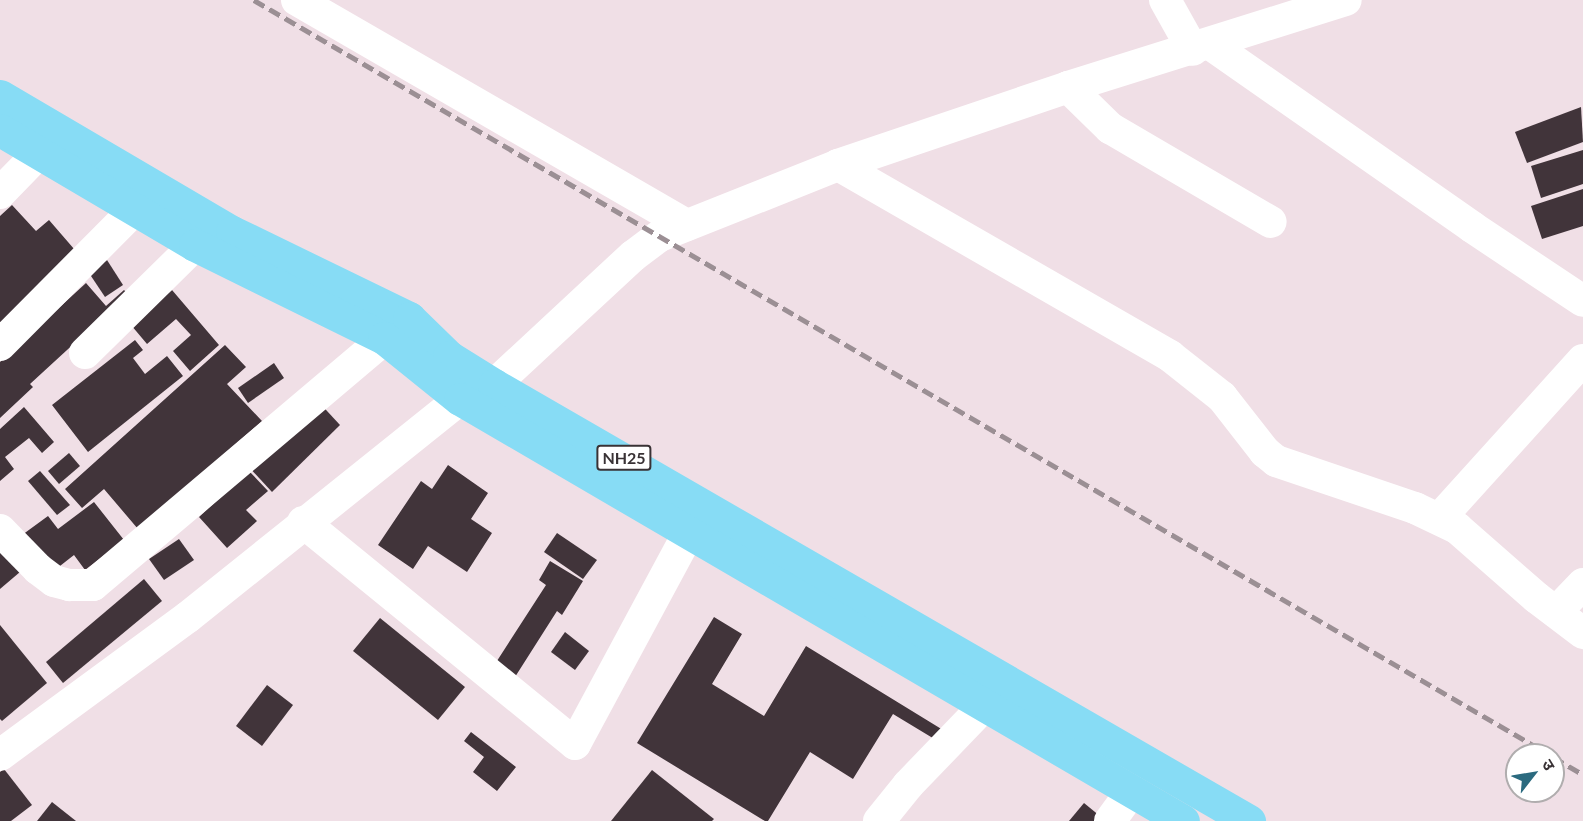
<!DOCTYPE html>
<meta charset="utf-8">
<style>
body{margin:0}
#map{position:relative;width:1583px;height:821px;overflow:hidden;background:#f0dfe6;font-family:Lato,"Noto Sans Devanagari",sans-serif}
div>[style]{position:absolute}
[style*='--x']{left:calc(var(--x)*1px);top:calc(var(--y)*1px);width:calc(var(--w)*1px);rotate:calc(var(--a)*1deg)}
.building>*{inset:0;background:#41343a}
.minor>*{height:32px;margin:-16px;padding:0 16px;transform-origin:16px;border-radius:16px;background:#fff}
.major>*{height:33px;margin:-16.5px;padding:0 16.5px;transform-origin:16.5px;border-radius:16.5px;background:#87dcf5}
.rail>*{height:4.5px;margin-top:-2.25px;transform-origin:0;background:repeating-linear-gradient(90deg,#9b8f94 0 12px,transparent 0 18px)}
span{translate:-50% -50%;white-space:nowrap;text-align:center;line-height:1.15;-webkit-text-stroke:6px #fff;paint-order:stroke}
.shield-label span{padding:2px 4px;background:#fff;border:2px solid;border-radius:4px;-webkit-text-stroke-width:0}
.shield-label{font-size:16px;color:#393235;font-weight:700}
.north{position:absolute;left:1505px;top:743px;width:60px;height:60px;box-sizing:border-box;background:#fff;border:2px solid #b0adae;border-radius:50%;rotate:59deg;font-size:16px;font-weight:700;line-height:24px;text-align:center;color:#393235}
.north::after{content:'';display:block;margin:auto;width:21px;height:27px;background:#2b6a7f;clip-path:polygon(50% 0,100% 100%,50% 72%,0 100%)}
</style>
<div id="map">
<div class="building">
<i style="clip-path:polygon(1581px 107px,1583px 142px,1527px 163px,1515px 132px)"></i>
<i style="clip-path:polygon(1583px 150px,1583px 184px,1541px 198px,1531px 166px)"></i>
<i style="clip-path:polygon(1583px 189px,1583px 226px,1542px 239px,1531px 206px)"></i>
<i style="clip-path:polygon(12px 205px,36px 231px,49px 220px,81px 257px,0 337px,0 216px)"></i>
<i style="clip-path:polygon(107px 260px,123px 285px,105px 297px,89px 273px)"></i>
<i style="clip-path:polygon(86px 283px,106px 306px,124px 290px,128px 294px,30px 384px,33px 387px,0 418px,0 362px)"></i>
<i style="clip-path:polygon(172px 290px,219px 345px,190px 371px,173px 351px,191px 335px,176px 319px,147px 344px,131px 325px)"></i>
<i style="clip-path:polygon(135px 340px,143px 350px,133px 358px,145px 374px,167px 356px,183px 376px,88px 452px,52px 405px)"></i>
<i style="clip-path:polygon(225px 345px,246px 367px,227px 384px,262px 421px,138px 529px,104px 489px,82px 508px,65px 489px)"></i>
<i style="clip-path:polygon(274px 363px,284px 378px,248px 403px,238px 388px)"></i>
<i style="clip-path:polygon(315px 398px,340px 425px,272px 492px,246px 464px)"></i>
<i style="clip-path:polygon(24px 407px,54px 442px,42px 453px,29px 438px,5px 457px,14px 469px,0 481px,0 429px)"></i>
<i style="clip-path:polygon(69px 453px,80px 466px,59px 484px,48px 471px)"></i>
<i style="clip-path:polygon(448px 465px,488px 493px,471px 519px,492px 533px,467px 572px,428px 546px,413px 569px,378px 545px,421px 481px,432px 489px)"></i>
<i style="clip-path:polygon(40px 471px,70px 505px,57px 515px,28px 481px)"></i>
<i style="clip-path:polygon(249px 471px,268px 491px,246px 510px,257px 521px,227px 548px,199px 517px)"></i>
<i style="clip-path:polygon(94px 502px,124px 540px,85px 570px,74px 555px,51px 573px,22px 535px,48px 516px,58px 529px)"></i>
<i style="clip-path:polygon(557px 533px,597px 560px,583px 579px,544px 552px)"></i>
<i style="clip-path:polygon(179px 539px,194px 560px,164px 580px,149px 559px)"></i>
<i style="clip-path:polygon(0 549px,20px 572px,0 589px)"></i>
<i style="clip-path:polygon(550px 561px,583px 581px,562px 615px,557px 611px,515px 677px,495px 664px,546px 585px,539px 580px)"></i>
<i style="clip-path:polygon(144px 579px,162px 601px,63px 683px,46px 662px)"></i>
<i style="clip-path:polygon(714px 617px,742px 634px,712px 684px,764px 716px,806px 646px,943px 730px,936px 740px,893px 714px,853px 779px,810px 752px,768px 821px,765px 821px,637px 743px)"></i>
<i style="clip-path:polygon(380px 618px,465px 687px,438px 720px,353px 651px)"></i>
<i style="clip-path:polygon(0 625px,47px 683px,2px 721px,0 719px)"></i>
<i style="clip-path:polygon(565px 632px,589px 651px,575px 670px,551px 652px)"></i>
<i style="clip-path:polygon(267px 685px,293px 705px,262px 746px,236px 726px)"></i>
<i style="clip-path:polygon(471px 732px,516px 767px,497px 791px,473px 772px,484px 757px,464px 741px)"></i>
<i style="clip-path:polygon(4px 769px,32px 805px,11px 821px,0 821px,0 772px)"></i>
<i style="clip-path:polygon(652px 770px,714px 819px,712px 821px,611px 821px)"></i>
<i style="clip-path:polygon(52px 802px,76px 821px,37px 821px)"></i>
<i style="clip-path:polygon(1084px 803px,1106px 821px,1069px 821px)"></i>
</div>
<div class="minor">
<i style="--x:297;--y:0;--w:450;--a:30"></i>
<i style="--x:1165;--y:0;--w:57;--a:60.8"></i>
<i style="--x:1210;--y:44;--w:320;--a:34.9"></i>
<i style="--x:1472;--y:227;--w:133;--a:33.7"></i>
<i style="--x:1068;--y:87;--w:59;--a:44.3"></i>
<i style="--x:1110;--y:128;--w:186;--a:30.3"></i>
<i style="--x:838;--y:165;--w:383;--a:29.9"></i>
<i style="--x:1170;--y:356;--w:66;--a:38.3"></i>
<i style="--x:1222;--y:397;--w:70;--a:52"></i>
<i style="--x:1265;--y:452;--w:14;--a:39"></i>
<i style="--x:1276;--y:461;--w:147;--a:18.7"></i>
<i style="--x:1415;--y:508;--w:47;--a:25.5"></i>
<i style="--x:1457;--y:528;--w:106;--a:41.2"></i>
<i style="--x:1537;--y:598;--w:58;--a:37.3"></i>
<i style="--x:0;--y:193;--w:56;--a:-45.7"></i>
<i style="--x:0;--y:345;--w:192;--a:-45.2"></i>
<i style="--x:85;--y:353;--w:154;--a:-44.5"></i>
<i style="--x:494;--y:385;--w:190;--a:-42.9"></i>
<i style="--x:633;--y:256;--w:34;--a:-37"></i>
<i style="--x:660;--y:236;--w:192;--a:-21.7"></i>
<i style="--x:838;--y:165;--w:243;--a:-18.7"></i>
<i style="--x:1068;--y:87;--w:291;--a:-17.4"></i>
<i style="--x:1440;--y:518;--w:213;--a:-47.9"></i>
<i style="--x:303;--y:522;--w:351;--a:39.2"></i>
<i style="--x:575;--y:744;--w:238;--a:-61.7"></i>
<i style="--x:0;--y:530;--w:54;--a:45.7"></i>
<i style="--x:38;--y:569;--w:20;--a:37"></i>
<i style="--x:54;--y:581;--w:16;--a:15"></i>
<i style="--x:69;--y:585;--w:24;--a:0"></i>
<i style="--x:93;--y:585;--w:407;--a:-40.2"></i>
<i style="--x:1556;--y:612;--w:39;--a:-46"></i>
<i style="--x:0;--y:755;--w:233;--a:-36.3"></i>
<i style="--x:188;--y:617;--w:349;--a:-38.7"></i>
<i style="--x:879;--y:821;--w:46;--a:-51.1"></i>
<i style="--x:908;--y:785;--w:110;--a:-46.1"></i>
<i style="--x:1110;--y:821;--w:36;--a:-54"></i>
</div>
<div class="major">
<i style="--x:0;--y:96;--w:269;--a:30.4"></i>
<i style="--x:232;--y:232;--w:197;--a:25.9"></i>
<i style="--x:409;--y:318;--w:56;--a:44.3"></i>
<i style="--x:449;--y:357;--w:53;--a:31.9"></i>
<i style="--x:494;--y:385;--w:872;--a:30.01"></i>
<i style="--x:0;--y:130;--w:226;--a:30.5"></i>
<i style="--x:195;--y:245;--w:211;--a:26.2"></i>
<i style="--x:384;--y:338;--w:97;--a:38.8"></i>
<i style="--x:460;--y:399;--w:837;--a:30.27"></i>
</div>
<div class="rail">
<i style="--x:254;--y:0;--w:1500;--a:30.22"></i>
<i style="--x:1553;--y:757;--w:34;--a:30"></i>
</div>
<div class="shield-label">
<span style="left:624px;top:458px">NH25</span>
</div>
<div class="north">उ</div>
</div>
